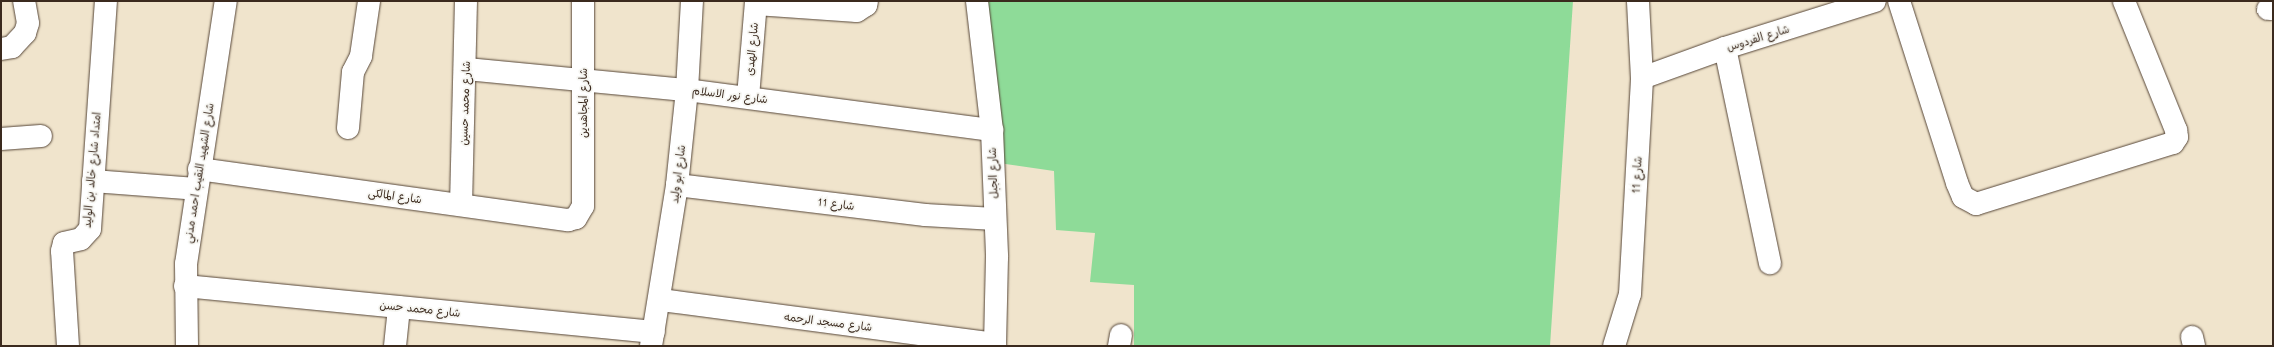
<!DOCTYPE html>
<meta charset="utf-8">
<style>
body{margin:0}
#map{position:relative;width:2274px;height:347px;overflow:hidden;background:#f0e4cc;font-family:Mali,"Playpen Sans Arabic",sans-serif}
div>[style]{position:absolute}
[style*='--x']{left:calc(var(--x)*1px);top:calc(var(--y)*1px);width:calc(var(--w)*1px);rotate:calc(var(--a)*1deg)}
.green>*{inset:0;background:#8edb98}
.roads{filter:drop-shadow(0 0 1px #564638) drop-shadow(0 0 1px #564638)}
.minor>*{height:22px;margin:-11px;padding:0 11px;transform-origin:11px;border-radius:11px;background:#fff}
span{translate:-50% -50%;white-space:nowrap;text-align:center;line-height:1.15;-webkit-text-stroke:3.5px #f6f6f2;paint-order:stroke}
.street-label{font-size:11px;color:#3b2a1e}
.frame{position:absolute;inset:0;border:2px solid #3b2a1e;pointer-events:none}
</style>
<div id="map">
<div class="green">
<i style="clip-path:polygon(977px 1px,1573px 1px,1550px 346px,1134px 346px,1134px 285px,1090px 282px,1095px 233px,1056px 230px,1054px 171px,991px 162px)"></i>
</div>
<div class="roads">
<div class="minor">
<i style="--x:977;--y:1;--w:130;--a:83.4"></i>
<i style="--x:992;--y:130;--w:127;--a:87.7"></i>
<i style="--x:997;--y:257;--w:89;--a:91.3"></i>
<i style="--x:1899;--y:1;--w:191;--a:72.3"></i>
<i style="--x:1957;--y:183;--w:15;--a:67"></i>
<i style="--x:1963;--y:197;--w:15;--a:28"></i>
<i style="--x:1976;--y:204;--w:206;--a:-17.2"></i>
<i style="--x:2173;--y:143;--w:7;--a:-56"></i>
<i style="--x:2177;--y:137;--w:7;--a:-98"></i>
<i style="--x:2176;--y:130;--w:139;--a:-112"></i>
<i style="--x:756;--y:4;--w:101;--a:4"></i>
<i style="--x:857;--y:11;--w:11;--a:-34"></i>
<i style="--x:866;--y:5;--w:4;--a:-76"></i>
<i style="--x:2268;--y:9;--w:5;--a:-11"></i>
<i style="--x:1725;--y:48;--w:220;--a:78.2"></i>
<i style="--x:1;--y:49;--w:11;--a:-10"></i>
<i style="--x:12;--y:47;--w:19;--a:-47"></i>
<i style="--x:25;--y:33;--w:10;--a:-73"></i>
<i style="--x:28;--y:23;--w:22;--a:-100"></i>
<i style="--x:467;--y:69;--w:221;--a:5.5"></i>
<i style="--x:687;--y:90;--w:308;--a:7.5"></i>
<i style="--x:1642;--y:78;--w:88;--a:-19.9"></i>
<i style="--x:1725;--y:48;--w:157;--a:-17.4"></i>
<i style="--x:748;--y:97;--w:96;--a:-85.2"></i>
<i style="--x:348;--y:128;--w:56;--a:-84.9"></i>
<i style="--x:353;--y:72;--w:18;--a:-63"></i>
<i style="--x:361;--y:56;--w:56;--a:-81.7"></i>
<i style="--x:1;--y:139;--w:40;--a:-4.3"></i>
<i style="--x:199;--y:169;--w:373;--a:7.9"></i>
<i style="--x:568;--y:220;--w:8;--a:-14"></i>
<i style="--x:576;--y:218;--w:14;--a:-60"></i>
<i style="--x:583;--y:206;--w:205;--a:-90"></i>
<i style="--x:93;--y:181;--w:103;--a:4.4"></i>
<i style="--x:677;--y:185;--w:250;--a:6.9"></i>
<i style="--x:925;--y:215;--w:70;--a:3.3"></i>
<i style="--x:461;--y:205;--w:204;--a:-88.6"></i>
<i style="--x:185;--y:286;--w:471;--a:5.6"></i>
<i style="--x:661;--y:300;--w:337;--a:7.5"></i>
<i style="--x:2192;--y:337;--w:9;--a:77"></i>
<i style="--x:68;--y:346;--w:95;--a:-93.6"></i>
<i style="--x:62;--y:251;--w:8;--a:-76"></i>
<i style="--x:64;--y:243;--w:17;--a:-13"></i>
<i style="--x:81;--y:239;--w:13;--a:-48"></i>
<i style="--x:90;--y:229;--w:229;--a:-86"></i>
<i style="--x:187;--y:346;--w:82;--a:-90.7"></i>
<i style="--x:186;--y:264;--w:266;--a:-81.4"></i>
<i style="--x:395;--y:346;--w:39;--a:-84"></i>
<i style="--x:651;--y:346;--w:163;--a:-80.8"></i>
<i style="--x:677;--y:185;--w:96;--a:-84"></i>
<i style="--x:687;--y:90;--w:89;--a:-86.8"></i>
<i style="--x:1119;--y:346;--w:11;--a:-80"></i>
<i style="--x:1614;--y:346;--w:54;--a:-72.9"></i>
<i style="--x:1630;--y:294;--w:216;--a:-86.8"></i>
<i style="--x:1642;--y:78;--w:77;--a:-93"></i>
</div>
</div>
<div class="street-label">
<span style="left:1758px;top:38px;rotate:-17deg">شارع الفردوس</span>
<span style="left:752px;top:49px;rotate:-85deg">شارع الهدى</span>
<span style="left:730px;top:95px;rotate:7deg">شارع نور الاسلام</span>
<span style="left:465px;top:103px;rotate:-88deg">شارع محمد حسين</span>
<span style="left:583px;top:103px;rotate:-90deg">شارع المجاهدين</span>
<span style="left:92px;top:170px;rotate:-85deg">امتداد شارع خالد بن الوليد</span>
<span style="left:199px;top:173px;rotate:-81deg">شارع الشهيد النقيب احمد مدني</span>
<span style="left:993px;top:173px;rotate:-92deg">شارع الجبل</span>
<span style="left:678px;top:174px;rotate:-83deg">شارع ابو وليد</span>
<span style="left:1637px;top:175px;rotate:-87deg">شارع 11</span>
<span style="left:395px;top:196px;rotate:8deg">شارع المالكى</span>
<span style="left:836px;top:204px;rotate:7deg">شارع 11</span>
<span style="left:420px;top:309px;rotate:6deg">شارع محمد حسن</span>
<span style="left:828px;top:322px;rotate:7deg">شارع مسجد الرحمه</span>
</div>
<div class="frame"></div>
</div>
